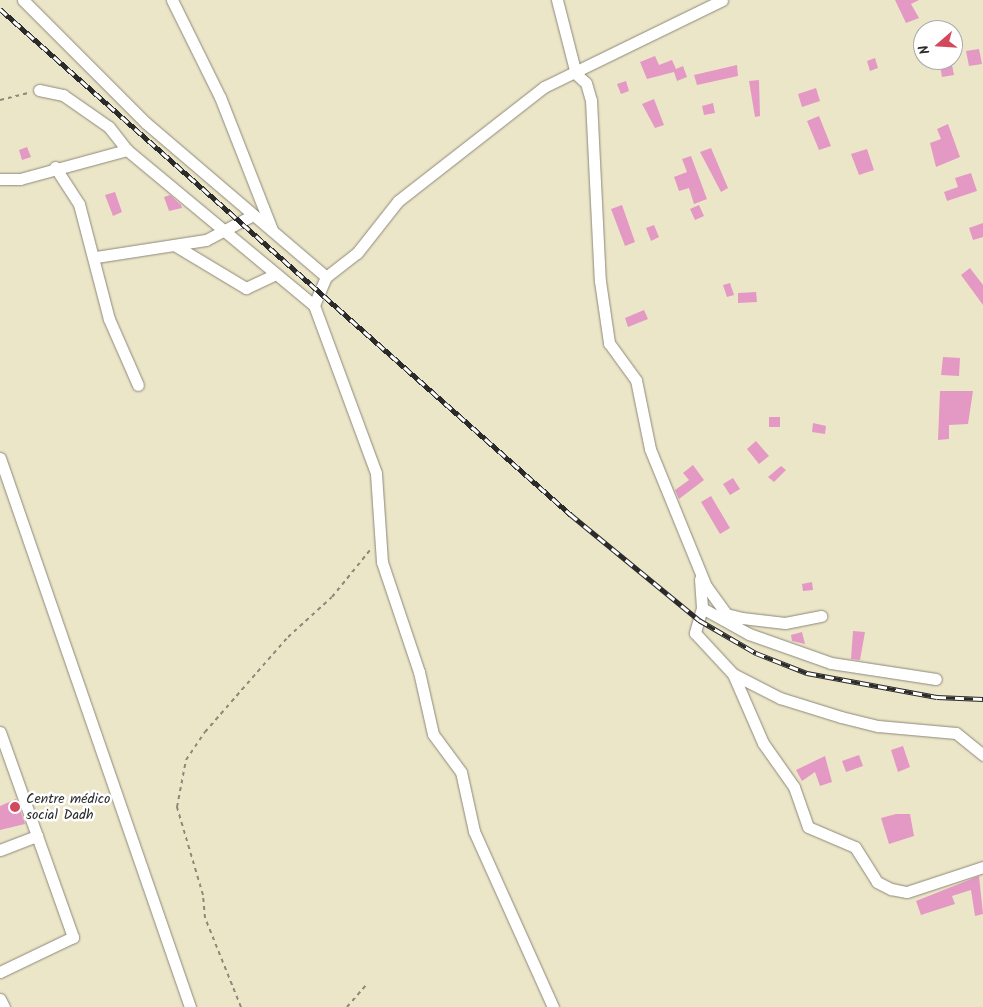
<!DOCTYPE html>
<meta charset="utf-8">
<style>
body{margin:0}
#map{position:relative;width:983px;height:1007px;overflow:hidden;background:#ece6c8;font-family:Kalam,sans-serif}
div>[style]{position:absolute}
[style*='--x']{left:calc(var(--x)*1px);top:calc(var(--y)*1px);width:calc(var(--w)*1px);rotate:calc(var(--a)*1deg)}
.building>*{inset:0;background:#e498c4}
.path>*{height:2px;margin-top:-1px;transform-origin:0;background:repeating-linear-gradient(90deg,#8c887a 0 4px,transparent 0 8px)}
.roads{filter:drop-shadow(0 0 1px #8c887a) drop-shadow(0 0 1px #8c887a)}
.street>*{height:11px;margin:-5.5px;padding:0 5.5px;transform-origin:5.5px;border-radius:5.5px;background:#fff}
.rail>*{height:5px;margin-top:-2.5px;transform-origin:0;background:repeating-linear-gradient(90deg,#fff 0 9px,#2b2b2b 0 18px);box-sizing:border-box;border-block:1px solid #2b2b2b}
.dots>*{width:14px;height:14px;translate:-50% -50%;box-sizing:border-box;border:2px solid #fff;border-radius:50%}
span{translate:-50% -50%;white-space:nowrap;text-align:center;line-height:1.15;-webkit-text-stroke:5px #fff;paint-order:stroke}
.poi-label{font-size:14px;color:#2b2b2b}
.left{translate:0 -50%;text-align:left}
.north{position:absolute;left:913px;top:20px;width:50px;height:50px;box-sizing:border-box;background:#fff;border:1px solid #aaa;border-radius:50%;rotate:251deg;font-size:14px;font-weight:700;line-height:20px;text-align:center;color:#2b2b2b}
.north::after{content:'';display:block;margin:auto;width:18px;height:22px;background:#d1495b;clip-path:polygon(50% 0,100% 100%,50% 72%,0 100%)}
</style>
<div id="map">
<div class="building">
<i style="clip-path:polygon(895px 0,919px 0,911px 4px,919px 18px,906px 23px)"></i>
<i style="clip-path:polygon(979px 49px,982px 64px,969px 66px,966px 51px)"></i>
<i style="clip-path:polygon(655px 56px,659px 65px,672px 60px,676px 69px,683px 66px,687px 77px,677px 81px,674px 72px,647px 79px,640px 62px)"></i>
<i style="clip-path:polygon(875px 58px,878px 68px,870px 71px,867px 61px)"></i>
<i style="clip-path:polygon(939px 60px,951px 60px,954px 75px,942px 77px)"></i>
<i style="clip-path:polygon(737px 65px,738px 76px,697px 85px,694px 75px)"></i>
<i style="clip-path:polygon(759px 80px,760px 116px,755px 117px,749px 81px)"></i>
<i style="clip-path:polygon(626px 81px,629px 91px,621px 94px,617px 84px)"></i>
<i style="clip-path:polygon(816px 88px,820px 101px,802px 107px,798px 94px)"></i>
<i style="clip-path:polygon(654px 99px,664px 125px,655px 128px,642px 104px)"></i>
<i style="clip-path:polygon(713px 103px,715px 113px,704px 115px,702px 106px)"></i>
<i style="clip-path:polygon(819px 116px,831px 146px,819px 150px,807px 121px)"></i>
<i style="clip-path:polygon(948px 124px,960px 157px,936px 167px,930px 143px,941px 139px,937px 129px)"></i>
<i style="clip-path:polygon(27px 147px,31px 157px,22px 160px,19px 150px)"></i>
<i style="clip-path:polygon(711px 148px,728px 188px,721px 192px,700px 152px)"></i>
<i style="clip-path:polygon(867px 149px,874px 170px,859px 175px,851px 154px)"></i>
<i style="clip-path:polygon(691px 156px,707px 199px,694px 204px,689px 188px,679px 191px,674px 177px,687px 172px,682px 159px)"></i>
<i style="clip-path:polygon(971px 173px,977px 191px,947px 201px,944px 192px,958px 187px,955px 178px)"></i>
<i style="clip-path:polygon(115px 192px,122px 212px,113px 216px,105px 195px)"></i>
<i style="clip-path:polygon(170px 195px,181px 205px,182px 208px,169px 211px,164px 197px)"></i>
<i style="clip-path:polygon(622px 205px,635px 242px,625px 246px,611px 209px)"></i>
<i style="clip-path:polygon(699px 205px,704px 216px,695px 220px,690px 209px)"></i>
<i style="clip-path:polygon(983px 223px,983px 237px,973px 240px,969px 228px)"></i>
<i style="clip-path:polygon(654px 225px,659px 237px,651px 241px,646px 228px)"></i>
<i style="clip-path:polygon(970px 268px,983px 285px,983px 305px,961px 275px)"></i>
<i style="clip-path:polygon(730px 283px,734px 295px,727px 297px,723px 285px)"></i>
<i style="clip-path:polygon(756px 292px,757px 302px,738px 303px,738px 293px)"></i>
<i style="clip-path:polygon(644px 310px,648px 319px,628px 327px,625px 318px)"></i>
<i style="clip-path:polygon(943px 357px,960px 358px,959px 376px,941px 375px)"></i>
<i style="clip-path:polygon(940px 391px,973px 391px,968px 424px,949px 425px,949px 439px,938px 440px)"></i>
<i style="clip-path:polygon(769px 417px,780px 417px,780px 427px,769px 427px)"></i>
<i style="clip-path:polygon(813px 423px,826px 426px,825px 434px,812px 432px)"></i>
<i style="clip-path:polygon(756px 441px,769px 456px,759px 464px,747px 449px)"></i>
<i style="clip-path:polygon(693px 465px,704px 480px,679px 499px,675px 490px,689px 480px,683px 473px)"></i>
<i style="clip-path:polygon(781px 466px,786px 470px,774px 482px,768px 477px)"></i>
<i style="clip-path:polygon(733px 478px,740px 489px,730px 495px,723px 484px)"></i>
<i style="clip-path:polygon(711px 496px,730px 528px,720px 534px,701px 502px)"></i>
<i style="clip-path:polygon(812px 582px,813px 590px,803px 591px,802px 584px)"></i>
<i style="clip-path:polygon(853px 631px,865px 632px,860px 660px,851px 659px)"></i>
<i style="clip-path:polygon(802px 632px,805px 644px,792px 641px,791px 635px)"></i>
<i style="clip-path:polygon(903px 746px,910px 767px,898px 772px,891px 750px)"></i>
<i style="clip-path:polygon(859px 755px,863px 766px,846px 772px,842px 761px)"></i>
<i style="clip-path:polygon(825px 756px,832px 782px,820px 786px,815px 772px,802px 781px,796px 770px)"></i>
<i style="clip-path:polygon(16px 799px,25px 824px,0 830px,0 806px)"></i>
<i style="clip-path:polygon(896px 814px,910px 814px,914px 836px,889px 844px,881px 818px)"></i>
<i style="clip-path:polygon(979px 876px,983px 914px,975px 916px,971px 890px,952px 896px,955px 904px,921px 915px,916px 901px)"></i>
</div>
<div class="path">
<i style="--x:0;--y:100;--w:30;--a:-14"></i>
<i style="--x:241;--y:1007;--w:96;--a:-112"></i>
<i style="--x:205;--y:918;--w:23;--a:-95"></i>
<i style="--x:203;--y:895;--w:92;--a:-106.5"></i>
<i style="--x:177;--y:807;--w:48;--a:-79.2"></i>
<i style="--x:186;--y:760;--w:34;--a:-56"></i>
<i style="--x:205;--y:732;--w:126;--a:-48.9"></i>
<i style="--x:288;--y:637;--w:59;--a:-42.3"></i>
<i style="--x:332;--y:597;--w:60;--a:-51"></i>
<i style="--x:347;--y:1007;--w:30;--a:-49"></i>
</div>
<div class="roads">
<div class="street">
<i style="--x:23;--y:0;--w:174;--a:45"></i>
<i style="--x:146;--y:123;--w:237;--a:40.5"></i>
<i style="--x:172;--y:0;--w:108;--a:63.7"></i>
<i style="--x:220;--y:97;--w:143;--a:68.6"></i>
<i style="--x:557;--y:0;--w:76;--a:75.6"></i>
<i style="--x:576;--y:74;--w:13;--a:42"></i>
<i style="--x:586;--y:83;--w:18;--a:74"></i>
<i style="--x:591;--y:100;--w:181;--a:87.2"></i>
<i style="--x:600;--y:281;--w:63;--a:81.7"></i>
<i style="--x:609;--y:343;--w:46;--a:53.9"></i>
<i style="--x:636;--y:380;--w:70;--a:78.5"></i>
<i style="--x:650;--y:449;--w:148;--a:67.8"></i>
<i style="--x:706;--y:586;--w:34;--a:54"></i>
<i style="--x:726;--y:614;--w:16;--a:14"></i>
<i style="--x:742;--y:618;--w:43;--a:6.6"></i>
<i style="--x:785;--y:623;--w:37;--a:-11"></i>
<i style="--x:39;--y:90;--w:25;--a:12"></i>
<i style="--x:63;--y:95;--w:56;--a:34.8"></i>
<i style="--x:109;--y:127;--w:29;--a:52"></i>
<i style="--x:127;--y:150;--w:243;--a:39.7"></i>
<i style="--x:55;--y:167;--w:44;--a:57"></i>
<i style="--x:79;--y:204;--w:119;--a:75.4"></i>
<i style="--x:109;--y:319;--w:72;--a:66.3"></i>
<i style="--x:0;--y:179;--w:20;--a:0"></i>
<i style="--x:20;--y:179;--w:111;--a:-15.2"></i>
<i style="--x:176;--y:246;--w:82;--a:31"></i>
<i style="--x:246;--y:288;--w:33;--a:-25"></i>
<i style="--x:96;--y:257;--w:111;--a:-8.8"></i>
<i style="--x:206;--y:240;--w:53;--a:-28"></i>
<i style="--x:0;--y:458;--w:581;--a:70.91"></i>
<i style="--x:700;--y:579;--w:29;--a:86"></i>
<i style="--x:702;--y:608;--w:26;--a:106"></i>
<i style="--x:695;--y:633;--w:56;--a:47.2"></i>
<i style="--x:733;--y:674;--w:75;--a:66.5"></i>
<i style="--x:763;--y:743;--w:54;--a:54.8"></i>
<i style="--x:794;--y:787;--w:42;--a:70.7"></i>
<i style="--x:808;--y:827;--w:51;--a:23.1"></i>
<i style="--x:855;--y:847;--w:41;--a:57.8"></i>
<i style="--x:877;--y:882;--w:16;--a:27"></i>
<i style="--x:891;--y:889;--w:16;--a:11"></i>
<i style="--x:907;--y:892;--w:80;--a:-18.2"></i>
<i style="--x:702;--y:608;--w:54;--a:29"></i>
<i style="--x:749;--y:634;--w:87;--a:19.5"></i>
<i style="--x:831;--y:663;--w:106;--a:8.7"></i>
<i style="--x:733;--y:674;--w:53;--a:27.1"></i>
<i style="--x:780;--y:698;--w:64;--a:17.3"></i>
<i style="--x:841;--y:717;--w:38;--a:14"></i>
<i style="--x:878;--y:726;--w:78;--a:5.1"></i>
<i style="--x:956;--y:733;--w:35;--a:39"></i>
<i style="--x:0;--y:732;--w:218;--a:70.4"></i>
<i style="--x:73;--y:937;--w:81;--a:154.4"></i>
<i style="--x:0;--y:850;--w:40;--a:-21"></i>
<i style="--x:0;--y:999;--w:9;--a:63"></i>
<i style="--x:553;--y:1007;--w:193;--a:-114.2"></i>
<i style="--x:474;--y:831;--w:60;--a:-102.4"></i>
<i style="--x:461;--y:772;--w:47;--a:-126.4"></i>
<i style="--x:433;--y:734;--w:64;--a:-102.7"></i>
<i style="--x:419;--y:672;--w:116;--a:-108.6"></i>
<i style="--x:382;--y:562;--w:89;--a:-93.9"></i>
<i style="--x:376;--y:473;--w:179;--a:-110.3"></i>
<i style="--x:314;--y:305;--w:30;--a:-67"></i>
<i style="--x:326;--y:277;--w:39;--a:-38"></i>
<i style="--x:357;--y:253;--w:66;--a:-51.7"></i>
<i style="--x:398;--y:201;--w:185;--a:-38"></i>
<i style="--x:544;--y:87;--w:198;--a:-26"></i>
</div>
</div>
<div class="rail">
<i style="--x:0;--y:9;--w:762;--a:41.54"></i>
<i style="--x:570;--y:514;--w:167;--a:39.4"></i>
<i style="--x:699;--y:620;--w:66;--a:30.1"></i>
<i style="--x:756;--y:653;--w:55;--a:21.4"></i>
<i style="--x:807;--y:673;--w:132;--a:10.5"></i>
<i style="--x:937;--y:697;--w:46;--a:2.5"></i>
</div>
<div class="dots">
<i style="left:15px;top:807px;background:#d1495b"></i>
</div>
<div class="poi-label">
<span class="left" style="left:26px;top:807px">Centre médico<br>social Dadh</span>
</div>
<div class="north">N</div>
</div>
